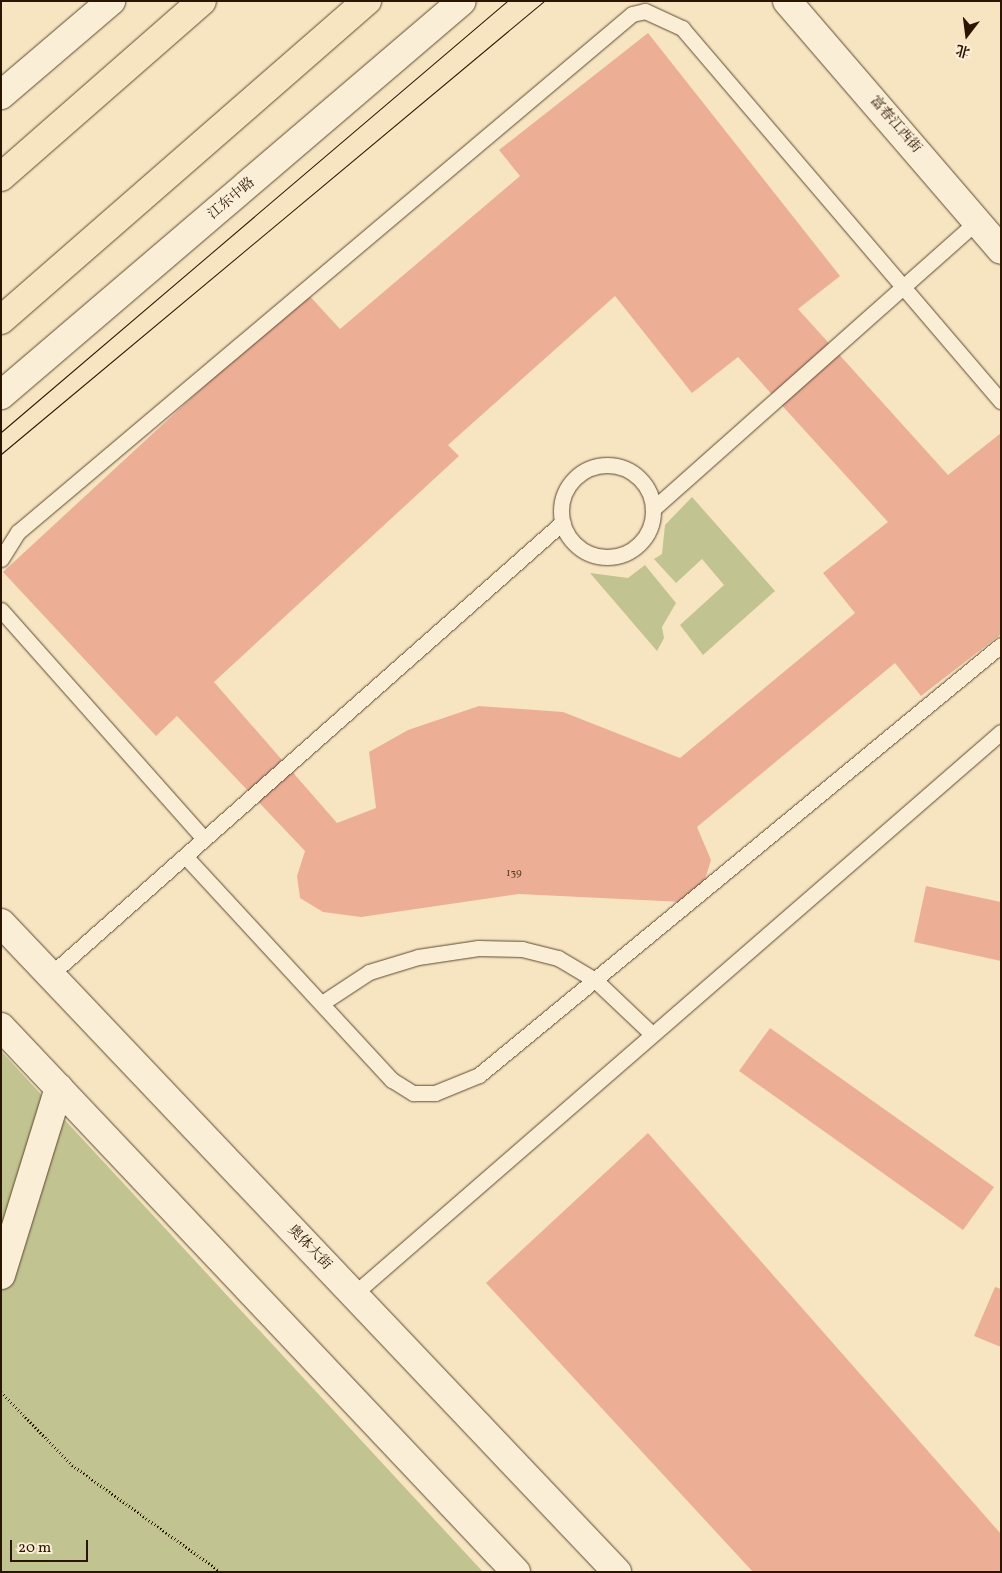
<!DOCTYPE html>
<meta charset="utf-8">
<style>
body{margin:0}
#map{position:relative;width:1002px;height:1573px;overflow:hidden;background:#f7e5c1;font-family:Vollkorn,"Noto Serif SC",serif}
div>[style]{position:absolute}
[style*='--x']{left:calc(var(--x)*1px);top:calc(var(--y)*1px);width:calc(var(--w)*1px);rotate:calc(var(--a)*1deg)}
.green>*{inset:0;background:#c1c390}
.building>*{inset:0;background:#ecaf96}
.path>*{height:3px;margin-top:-1.5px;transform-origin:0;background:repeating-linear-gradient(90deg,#2b1400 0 1px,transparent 0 3.5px)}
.roads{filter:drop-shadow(0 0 1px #5e4830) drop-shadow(0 0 1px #5e4830)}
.service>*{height:15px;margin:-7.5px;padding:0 7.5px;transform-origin:7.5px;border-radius:7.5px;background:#faeed7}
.service>.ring{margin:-7.5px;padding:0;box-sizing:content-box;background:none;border:15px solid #faeed7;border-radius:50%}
.minor>*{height:28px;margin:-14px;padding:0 14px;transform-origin:14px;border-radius:14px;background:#faeed7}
.tertiary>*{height:28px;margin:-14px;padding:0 14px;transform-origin:14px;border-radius:14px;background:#faeed7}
.secondary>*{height:28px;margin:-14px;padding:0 14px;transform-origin:14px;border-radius:14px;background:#faeed7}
.primary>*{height:28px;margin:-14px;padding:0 14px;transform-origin:14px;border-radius:14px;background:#f7e5c1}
.tram>*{height:1px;margin:-0.5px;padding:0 0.5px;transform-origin:0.5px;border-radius:0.5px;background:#2b1400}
span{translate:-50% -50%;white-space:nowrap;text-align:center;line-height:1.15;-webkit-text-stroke:5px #faeed7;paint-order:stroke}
.number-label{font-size:11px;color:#5b3b26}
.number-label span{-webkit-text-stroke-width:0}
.street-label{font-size:14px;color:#2b1400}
.frame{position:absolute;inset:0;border:2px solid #2b1400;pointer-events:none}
.north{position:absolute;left:942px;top:10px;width:50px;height:50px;-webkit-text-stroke:4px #faeed7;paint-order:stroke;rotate:195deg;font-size:14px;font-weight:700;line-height:20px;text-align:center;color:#2b1400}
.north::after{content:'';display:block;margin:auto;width:18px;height:22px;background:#2b1400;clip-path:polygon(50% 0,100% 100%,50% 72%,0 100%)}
.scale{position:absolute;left:10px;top:1540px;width:78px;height:22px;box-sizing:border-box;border:2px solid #2b1400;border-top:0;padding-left:6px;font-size:15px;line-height:18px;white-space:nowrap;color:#2b1400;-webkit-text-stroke:4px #faeed7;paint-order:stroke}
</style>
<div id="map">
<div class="green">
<i style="clip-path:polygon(692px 497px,775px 591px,703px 655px,680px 625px,724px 585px,702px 559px,676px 583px,654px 559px,662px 554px,665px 525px)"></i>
<i style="clip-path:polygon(645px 565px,676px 603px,662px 627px,664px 638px,657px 651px,590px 573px,628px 578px)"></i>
<i style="clip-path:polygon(1px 1051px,483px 1572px,1px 1572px)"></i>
</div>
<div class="building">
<i style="clip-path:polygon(evenodd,648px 33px,840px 276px,798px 309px,948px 475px,1001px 433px,1001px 634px,921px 696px,895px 663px,697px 827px,711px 860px,703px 886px,683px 902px,519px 894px,361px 917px,323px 912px,300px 898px,297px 876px,305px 851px,177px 716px,156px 736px,3px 572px,306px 292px,340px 329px,520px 176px,499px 150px,648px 33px,615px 296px,692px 393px,738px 357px,888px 522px,823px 573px,855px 613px,680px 758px,563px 712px,479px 706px,408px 730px,369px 752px,376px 808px,337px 823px,214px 682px,459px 456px,448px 445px,615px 296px)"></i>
<i style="clip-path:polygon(926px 886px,1001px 902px,1001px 961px,914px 942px)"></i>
<i style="clip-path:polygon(770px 1028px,994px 1187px,963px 1230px,739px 1071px)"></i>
<i style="clip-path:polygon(648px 1133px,1001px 1534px,1001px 1572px,753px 1572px,486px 1283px)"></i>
<i style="clip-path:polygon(995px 1287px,1001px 1289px,1001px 1347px,974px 1336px)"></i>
</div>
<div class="path">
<i style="--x:1;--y:1392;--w:102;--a:45.8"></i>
<i style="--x:72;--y:1465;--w:183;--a:35.7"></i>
</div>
<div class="roads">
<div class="service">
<i class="ring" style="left:561px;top:465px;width:77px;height:77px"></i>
<i style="--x:653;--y:509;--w:435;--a:-41.6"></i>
<i style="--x:1;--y:559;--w:32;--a:-58"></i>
<i style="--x:18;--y:532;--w:803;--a:-40.15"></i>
<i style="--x:632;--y:14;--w:13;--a:-13"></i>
<i style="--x:645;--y:11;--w:41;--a:24.7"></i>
<i style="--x:682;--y:28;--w:491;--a:49.5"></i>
<i style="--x:1;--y:610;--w:306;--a:48.4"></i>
<i style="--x:185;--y:856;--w:305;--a:47.3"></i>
<i style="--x:392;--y:1080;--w:25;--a:32"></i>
<i style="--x:413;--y:1093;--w:22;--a:0"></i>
<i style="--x:435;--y:1093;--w:48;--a:-22.2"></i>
<i style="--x:479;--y:1075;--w:676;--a:-39.48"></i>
<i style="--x:50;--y:975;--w:684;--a:-41.45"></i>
<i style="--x:322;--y:1003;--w:56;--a:-33.4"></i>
<i style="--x:369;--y:972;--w:51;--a:-17"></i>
<i style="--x:418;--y:957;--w:61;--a:-8.5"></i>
<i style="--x:478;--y:948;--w:44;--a:1.3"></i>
<i style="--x:522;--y:949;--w:37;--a:14"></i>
<i style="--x:558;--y:958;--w:43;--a:30.7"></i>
<i style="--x:595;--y:980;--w:79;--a:43.5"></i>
<i style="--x:354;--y:1294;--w:857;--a:-40.98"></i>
</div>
<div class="minor">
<i style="--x:1;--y:1275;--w:196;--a:-72.8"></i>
</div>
<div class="tertiary">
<i style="--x:787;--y:1;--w:328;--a:49.3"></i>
<i style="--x:1;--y:95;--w:145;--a:-40.5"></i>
<i style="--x:1;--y:395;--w:606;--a:-40.52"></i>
</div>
<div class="secondary">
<i style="--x:1;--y:923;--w:895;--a:46.49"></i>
<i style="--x:1;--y:1027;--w:750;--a:46.62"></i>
</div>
<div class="primary">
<i style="--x:1;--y:177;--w:267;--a:-41.2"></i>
<i style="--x:1;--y:320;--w:486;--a:-41.1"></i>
</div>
</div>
<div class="tram">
<i style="--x:1;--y:432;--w:665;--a:-40.42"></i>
<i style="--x:1;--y:454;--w:707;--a:-39.84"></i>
</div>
<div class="number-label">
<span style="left:514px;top:874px">139</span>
</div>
<div class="street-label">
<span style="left:895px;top:125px;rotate:49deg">富春江西街</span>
<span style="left:232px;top:199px;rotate:-40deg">江东中路</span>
<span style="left:309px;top:1248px;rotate:46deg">奥体大街</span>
</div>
<div class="frame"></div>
<div class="north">北</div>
<div class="scale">20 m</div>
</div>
